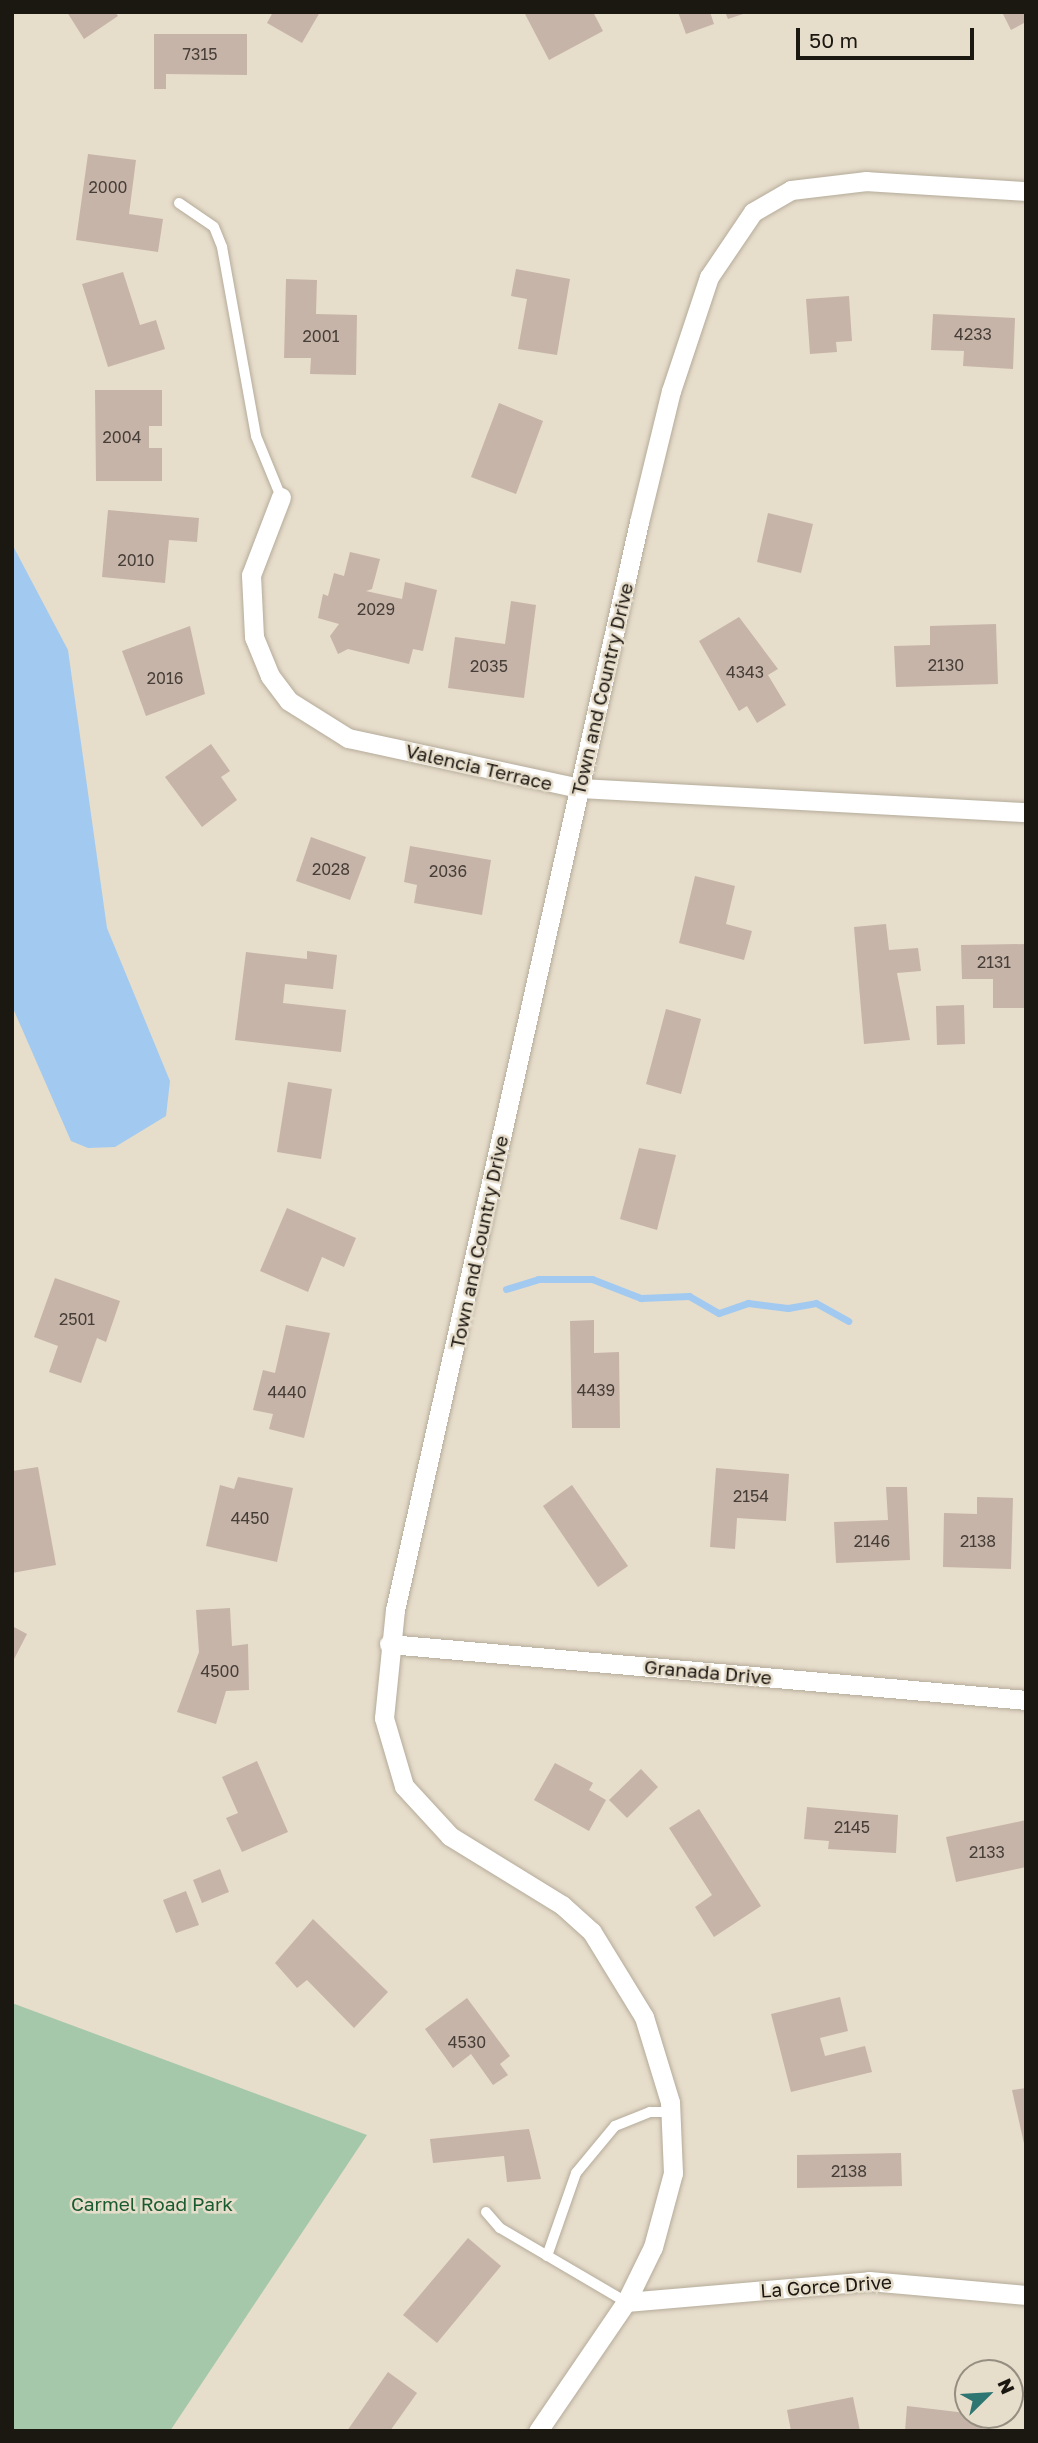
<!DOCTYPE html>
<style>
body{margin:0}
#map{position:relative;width:1038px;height:2443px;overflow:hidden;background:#e7ddcb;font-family:"Golos Text",sans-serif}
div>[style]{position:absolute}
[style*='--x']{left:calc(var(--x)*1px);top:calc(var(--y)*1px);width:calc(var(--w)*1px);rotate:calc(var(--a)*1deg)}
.green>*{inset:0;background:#a5c8ab}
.water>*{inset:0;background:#a2caf0}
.stream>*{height:7px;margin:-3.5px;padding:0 3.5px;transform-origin:3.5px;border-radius:3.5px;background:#a2caf0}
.building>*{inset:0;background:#c6b4a9}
.roads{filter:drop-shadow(0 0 2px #b5ab9a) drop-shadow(0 0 2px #b5ab9a)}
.service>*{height:10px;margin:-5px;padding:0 5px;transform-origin:5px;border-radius:5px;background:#fff}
.minor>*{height:19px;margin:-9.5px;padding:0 9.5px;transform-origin:9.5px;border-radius:9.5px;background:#fff}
span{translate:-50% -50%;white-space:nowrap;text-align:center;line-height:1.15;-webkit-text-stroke:5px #e7ddcb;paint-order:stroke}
.number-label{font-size:16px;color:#463e37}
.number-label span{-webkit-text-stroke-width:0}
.street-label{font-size:19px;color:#1b1711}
.park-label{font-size:19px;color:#175b2e}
.frame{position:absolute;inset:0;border:14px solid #1b1711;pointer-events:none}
.north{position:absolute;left:954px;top:2359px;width:70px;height:70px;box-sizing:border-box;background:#e7ddcb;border:2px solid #958e81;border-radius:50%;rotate:66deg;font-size:19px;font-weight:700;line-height:28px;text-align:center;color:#1b1711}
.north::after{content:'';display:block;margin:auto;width:24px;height:32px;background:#2e7671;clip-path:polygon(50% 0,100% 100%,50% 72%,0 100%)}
.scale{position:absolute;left:796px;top:28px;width:178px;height:32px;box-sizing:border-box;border:4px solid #1b1711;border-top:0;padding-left:9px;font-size:21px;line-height:24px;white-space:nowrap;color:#1b1711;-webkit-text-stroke:5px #e7ddcb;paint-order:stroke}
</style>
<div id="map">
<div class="green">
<i style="clip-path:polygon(12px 2003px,367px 2135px,170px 2431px,12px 2431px)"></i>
</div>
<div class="water">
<i style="clip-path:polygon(12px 544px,68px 650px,107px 928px,170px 1081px,166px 1116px,115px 1147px,88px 1148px,71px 1141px,12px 1006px)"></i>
</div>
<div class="stream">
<i style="--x:506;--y:1289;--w:34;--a:-17"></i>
<i style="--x:538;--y:1279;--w:54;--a:0"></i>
<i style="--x:592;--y:1279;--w:53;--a:21.2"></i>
<i style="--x:641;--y:1298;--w:48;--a:-2.4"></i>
<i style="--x:689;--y:1296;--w:34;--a:30"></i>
<i style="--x:719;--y:1313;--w:31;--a:-19"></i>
<i style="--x:748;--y:1303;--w:40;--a:7.1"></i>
<i style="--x:788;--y:1308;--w:28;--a:-10"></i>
<i style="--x:816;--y:1303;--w:37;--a:29"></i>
</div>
<div class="building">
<i style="clip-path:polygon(67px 12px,115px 12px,118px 16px,84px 39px)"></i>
<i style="clip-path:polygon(273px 12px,320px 12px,302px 43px,267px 23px)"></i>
<i style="clip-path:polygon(524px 12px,593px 12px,603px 31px,549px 60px)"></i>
<i style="clip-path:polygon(678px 12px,710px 12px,714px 24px,686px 34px)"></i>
<i style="clip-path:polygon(725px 12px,746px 12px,746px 13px,728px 19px)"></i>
<i style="clip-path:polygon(1002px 12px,1026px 12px,1026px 22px,1011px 30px)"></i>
<i style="clip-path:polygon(154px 34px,247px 34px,247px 75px,166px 74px,166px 89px,154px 89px)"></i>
<i style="clip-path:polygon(88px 154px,136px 160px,129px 214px,163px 219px,158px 252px,76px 240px)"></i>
<i style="clip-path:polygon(516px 269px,570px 279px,557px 355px,518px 349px,527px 299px,511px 296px)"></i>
<i style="clip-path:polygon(123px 272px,140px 325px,156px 320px,165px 349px,108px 367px,82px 284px)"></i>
<i style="clip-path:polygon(286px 279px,317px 280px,316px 314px,357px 315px,356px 375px,310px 374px,311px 358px,284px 358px)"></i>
<i style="clip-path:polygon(849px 296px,852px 341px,836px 342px,837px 352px,810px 354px,806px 299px)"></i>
<i style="clip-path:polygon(933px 314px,1015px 318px,1013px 369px,963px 366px,964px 351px,931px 350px)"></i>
<i style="clip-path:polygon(95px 390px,162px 390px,162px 426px,149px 426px,149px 448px,162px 448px,162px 481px,96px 481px)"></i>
<i style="clip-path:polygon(499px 403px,543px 421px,516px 494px,471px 477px)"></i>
<i style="clip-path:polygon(108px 510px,199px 518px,197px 542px,169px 540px,165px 583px,102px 577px)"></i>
<i style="clip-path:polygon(768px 513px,813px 524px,801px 573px,757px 562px)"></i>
<i style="clip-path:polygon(350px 552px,380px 559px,372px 589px,366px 591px,402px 599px,405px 582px,437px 590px,423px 651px,413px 649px,409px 664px,348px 649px,338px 654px,330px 636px,339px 624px,318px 618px,323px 594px,328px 596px,334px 573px,344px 576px)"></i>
<i style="clip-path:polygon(511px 601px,536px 605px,524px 698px,448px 688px,455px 637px,505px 644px)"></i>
<i style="clip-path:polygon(739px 617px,778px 669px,768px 675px,786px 705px,757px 723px,747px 706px,739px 711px,699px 641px)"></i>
<i style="clip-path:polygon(996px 624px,998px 684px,896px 687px,894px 646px,930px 645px,930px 626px)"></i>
<i style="clip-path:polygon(190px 626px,205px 694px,146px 716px,122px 651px)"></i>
<i style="clip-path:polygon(211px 744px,230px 771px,221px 777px,237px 800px,202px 827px,165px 777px)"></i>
<i style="clip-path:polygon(311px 837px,366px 857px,350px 900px,296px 881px)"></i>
<i style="clip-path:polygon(410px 846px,491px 860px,482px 915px,414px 903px,417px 885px,404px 882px)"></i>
<i style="clip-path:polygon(695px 876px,735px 886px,726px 924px,752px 931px,744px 960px,679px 943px)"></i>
<i style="clip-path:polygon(886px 924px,889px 950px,918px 948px,921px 971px,897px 973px,910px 1040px,864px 1044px,854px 927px)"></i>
<i style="clip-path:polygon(1026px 944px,1026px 1008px,993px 1008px,993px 979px,962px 979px,961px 945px)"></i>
<i style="clip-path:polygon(307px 951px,337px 955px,333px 989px,285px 984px,283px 1003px,346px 1010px,341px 1052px,235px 1040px,246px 952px,307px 959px)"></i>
<i style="clip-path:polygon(964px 1005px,965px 1044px,937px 1045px,936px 1006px)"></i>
<i style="clip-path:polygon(666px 1009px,701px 1019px,681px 1094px,646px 1084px)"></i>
<i style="clip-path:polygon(288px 1082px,332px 1089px,321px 1159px,277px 1152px)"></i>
<i style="clip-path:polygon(639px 1148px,676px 1155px,657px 1230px,620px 1219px)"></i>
<i style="clip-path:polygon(287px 1208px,356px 1238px,344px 1267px,322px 1257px,308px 1292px,260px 1271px)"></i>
<i style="clip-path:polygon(55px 1278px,120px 1301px,106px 1342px,97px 1338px,81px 1383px,49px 1372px,58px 1346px,34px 1337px)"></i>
<i style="clip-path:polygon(594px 1320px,594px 1353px,619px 1352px,620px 1428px,572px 1428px,570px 1321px)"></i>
<i style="clip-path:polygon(286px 1325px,330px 1333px,304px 1438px,269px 1429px,273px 1414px,253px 1410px,263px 1370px,275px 1373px)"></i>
<i style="clip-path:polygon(38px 1467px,56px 1565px,12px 1573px,12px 1471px)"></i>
<i style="clip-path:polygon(716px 1468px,789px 1474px,786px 1521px,737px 1518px,735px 1549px,710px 1547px)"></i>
<i style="clip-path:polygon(238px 1477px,293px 1488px,277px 1562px,206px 1546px,220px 1485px,234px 1489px)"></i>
<i style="clip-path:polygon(572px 1485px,628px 1566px,598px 1587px,543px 1506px)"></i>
<i style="clip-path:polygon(886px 1487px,907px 1487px,910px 1560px,836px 1563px,834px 1522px,888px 1520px)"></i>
<i style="clip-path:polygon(977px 1497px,1013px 1498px,1011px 1569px,943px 1567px,944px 1513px,977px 1514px)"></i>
<i style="clip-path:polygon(230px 1608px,232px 1646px,248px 1644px,249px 1690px,226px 1691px,216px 1724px,177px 1712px,199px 1652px,196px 1610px)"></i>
<i style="clip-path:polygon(12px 1626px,27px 1634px,12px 1663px)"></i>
<i style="clip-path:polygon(257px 1761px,288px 1832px,242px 1852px,226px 1818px,238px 1813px,222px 1777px)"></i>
<i style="clip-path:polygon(555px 1763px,593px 1783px,589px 1790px,606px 1800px,589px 1831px,534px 1800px)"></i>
<i style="clip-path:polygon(641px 1769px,658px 1787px,627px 1818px,609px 1800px)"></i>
<i style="clip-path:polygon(807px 1807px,898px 1815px,896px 1853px,828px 1849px,829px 1841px,804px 1839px)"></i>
<i style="clip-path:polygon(699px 1809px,761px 1906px,714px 1937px,695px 1907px,712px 1895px,669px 1828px)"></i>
<i style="clip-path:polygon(1026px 1820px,1026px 1867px,956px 1882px,946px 1837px)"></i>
<i style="clip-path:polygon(220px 1869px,229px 1892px,202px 1903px,193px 1880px)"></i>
<i style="clip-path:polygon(186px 1891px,199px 1925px,176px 1933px,163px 1900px)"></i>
<i style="clip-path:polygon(313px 1919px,388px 1992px,354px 2028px,307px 1980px,297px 1988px,275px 1963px)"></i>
<i style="clip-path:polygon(840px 1997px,848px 2031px,820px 2038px,825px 2056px,865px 2046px,872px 2072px,791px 2092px,771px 2014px)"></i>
<i style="clip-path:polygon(467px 1998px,510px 2056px,500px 2064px,508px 2075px,493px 2085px,471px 2054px,453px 2068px,425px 2029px)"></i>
<i style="clip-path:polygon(1026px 2088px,1026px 2147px,1025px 2148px,1012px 2090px)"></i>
<i style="clip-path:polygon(529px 2129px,541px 2179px,507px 2182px,504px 2156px,433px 2163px,430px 2139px)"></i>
<i style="clip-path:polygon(901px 2153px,902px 2186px,797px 2188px,797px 2155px)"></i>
<i style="clip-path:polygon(468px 2238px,501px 2266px,437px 2343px,403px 2315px)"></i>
<i style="clip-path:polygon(388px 2372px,417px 2393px,390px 2431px,347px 2431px)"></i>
<i style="clip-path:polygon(853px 2397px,860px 2431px,791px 2431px,787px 2410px)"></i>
<i style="clip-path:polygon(907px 2406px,983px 2415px,982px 2431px,905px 2431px)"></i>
</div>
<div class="roads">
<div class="service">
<i style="--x:179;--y:203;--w:42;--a:34.4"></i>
<i style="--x:214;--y:227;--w:22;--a:68"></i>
<i style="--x:222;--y:247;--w:192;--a:79.8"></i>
<i style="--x:256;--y:436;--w:66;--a:67.7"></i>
<i style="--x:486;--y:2212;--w:21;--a:49"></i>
<i style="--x:500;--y:2228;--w:146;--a:30.4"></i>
<i style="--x:547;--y:2256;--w:88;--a:-70.7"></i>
<i style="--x:576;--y:2173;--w:61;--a:-50.3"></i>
<i style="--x:615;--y:2126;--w:38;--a:-22"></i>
<i style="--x:650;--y:2112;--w:21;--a:0"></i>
</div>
<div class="minor">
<i style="--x:281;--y:497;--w:84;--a:111"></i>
<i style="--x:251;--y:575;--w:62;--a:87.2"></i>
<i style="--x:254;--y:637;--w:42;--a:67.7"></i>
<i style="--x:270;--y:676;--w:31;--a:53"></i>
<i style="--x:289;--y:701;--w:70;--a:32.1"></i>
<i style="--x:348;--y:738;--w:237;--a:12.2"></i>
<i style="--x:580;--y:788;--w:447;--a:3.1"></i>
<i style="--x:389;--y:1644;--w:639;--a:5.02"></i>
<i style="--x:626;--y:2302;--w:244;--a:-4.9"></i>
<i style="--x:869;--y:2281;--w:158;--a:5.1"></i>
<i style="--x:538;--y:2431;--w:156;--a:-55.7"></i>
<i style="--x:626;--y:2302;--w:61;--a:-63.9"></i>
<i style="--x:653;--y:2247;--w:77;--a:-74.9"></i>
<i style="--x:673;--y:2173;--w:71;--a:-92.4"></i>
<i style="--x:670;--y:2102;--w:89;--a:-107"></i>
<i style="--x:644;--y:2017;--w:100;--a:-121.5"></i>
<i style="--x:592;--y:1932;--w:40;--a:-138"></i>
<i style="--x:562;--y:1905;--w:132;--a:-148.4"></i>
<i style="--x:450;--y:1836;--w:68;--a:-132.6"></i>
<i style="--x:404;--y:1786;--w:71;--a:-106.4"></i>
<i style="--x:384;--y:1718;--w:109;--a:-84.2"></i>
<i style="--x:395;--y:1610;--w:1115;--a:-77.36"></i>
<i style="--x:639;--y:522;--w:135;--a:-76.3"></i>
<i style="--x:671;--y:391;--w:120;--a:-71.6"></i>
<i style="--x:709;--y:277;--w:78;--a:-55.9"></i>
<i style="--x:753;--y:212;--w:44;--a:-30.1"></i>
<i style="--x:791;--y:190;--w:76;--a:-6.8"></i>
<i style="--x:866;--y:181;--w:160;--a:3.6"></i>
</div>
</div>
<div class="number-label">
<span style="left:200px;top:54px">7315</span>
<span style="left:108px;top:187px">2000</span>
<span style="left:973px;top:334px">4233</span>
<span style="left:321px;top:336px">2001</span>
<span style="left:122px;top:437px">2004</span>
<span style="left:136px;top:560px">2010</span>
<span style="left:376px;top:609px">2029</span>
<span style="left:946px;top:665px">2130</span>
<span style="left:489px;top:666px">2035</span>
<span style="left:745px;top:672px">4343</span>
<span style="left:165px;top:678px">2016</span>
<span style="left:331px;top:869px">2028</span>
<span style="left:448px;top:871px">2036</span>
<span style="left:994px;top:962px">2131</span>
<span style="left:77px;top:1319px">2501</span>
<span style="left:596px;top:1390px">4439</span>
<span style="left:287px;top:1392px">4440</span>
<span style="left:751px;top:1496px">2154</span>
<span style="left:250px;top:1518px">4450</span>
<span style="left:872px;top:1541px">2146</span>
<span style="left:978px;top:1541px">2138</span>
<span style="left:220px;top:1671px">4500</span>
<span style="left:852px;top:1827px">2145</span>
<span style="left:987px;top:1852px">2133</span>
<span style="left:467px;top:2042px">4530</span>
<span style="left:849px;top:2171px">2138</span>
</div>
<div class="street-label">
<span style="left:602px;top:689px;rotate:-77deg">Town and Country Drive</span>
<span style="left:479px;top:767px;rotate:13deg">Valencia Terrace</span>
<span style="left:479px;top:1242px;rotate:-78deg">Town and Country Drive</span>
<span style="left:708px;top:1672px;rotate:5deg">Granada Drive</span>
<span style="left:826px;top:2286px;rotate:-4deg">La Gorce Drive</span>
</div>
<div class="park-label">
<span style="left:152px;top:2204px">Carmel Road Park</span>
</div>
<div class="frame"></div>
<div class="north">N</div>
<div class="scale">50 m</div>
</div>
